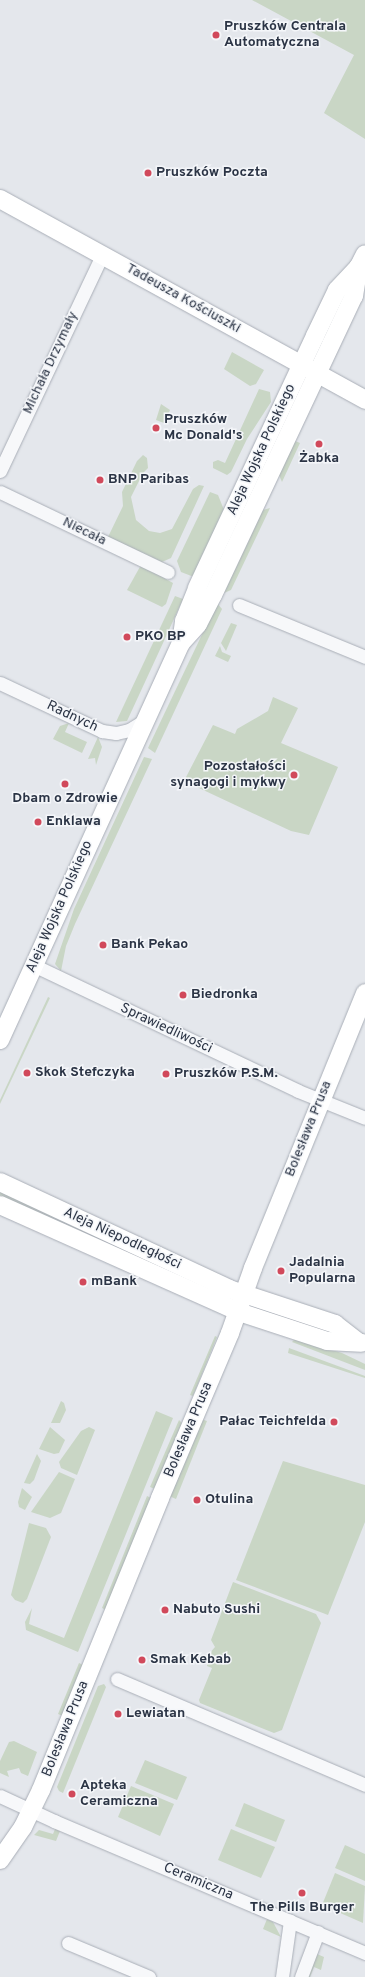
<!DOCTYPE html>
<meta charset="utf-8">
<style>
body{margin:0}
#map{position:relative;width:365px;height:1977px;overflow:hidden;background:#e4e7ec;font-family:Overpass,sans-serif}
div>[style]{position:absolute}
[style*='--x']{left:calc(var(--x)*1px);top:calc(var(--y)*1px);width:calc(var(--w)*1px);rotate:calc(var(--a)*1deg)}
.green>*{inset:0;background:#c9d6c5}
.roads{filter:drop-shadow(0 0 1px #a9aeb7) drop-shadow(0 0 1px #a9aeb7)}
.street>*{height:13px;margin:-6.5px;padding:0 6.5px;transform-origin:6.5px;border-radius:6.5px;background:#f7f8fa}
.secondary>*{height:18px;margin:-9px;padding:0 9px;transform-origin:9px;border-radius:9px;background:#fff}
.dots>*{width:11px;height:11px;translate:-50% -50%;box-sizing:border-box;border:2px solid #f4f6f9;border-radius:50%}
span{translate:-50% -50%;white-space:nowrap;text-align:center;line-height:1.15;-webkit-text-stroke:3px #f4f6f9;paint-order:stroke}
.poi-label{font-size:14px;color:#2b3445;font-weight:700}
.left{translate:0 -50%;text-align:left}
.right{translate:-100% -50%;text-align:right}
.street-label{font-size:14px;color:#2b3445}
</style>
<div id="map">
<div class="green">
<i style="clip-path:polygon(252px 0,365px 0,365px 139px,324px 113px,354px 55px)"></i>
<i style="clip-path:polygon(232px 352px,264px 370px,256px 384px,250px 386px,224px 369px)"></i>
<i style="clip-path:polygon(259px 389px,270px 392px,271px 402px,247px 439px,231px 472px,227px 475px,213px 468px,213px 462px,218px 460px,225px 463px)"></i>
<i style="clip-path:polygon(161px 404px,170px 410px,164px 423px,156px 420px)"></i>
<i style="clip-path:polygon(295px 441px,300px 443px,282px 482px,279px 475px)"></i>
<i style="clip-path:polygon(143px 455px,147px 458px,148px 468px,143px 473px,131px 497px,136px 520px,149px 531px,160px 533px,172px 529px,193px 489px,199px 485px,204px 486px,171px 558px,162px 562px,108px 537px,123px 506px,122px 492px,137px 461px)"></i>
<i style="clip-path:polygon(210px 492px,218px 495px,224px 510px,194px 577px,181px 572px,177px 561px)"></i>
<i style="clip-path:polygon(270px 508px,231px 590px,224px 593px,263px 510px)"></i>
<i style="clip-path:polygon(141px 565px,173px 583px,166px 604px,162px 607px,127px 590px)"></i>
<i style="clip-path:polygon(175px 596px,183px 599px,163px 643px,127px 721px,116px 722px)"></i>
<i style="clip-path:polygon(217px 603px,222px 609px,155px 753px,148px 748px)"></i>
<i style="clip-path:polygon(231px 623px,237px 625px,226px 651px,221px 643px)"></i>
<i style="clip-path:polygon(220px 646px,222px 652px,231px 656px,228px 662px,215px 656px)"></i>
<i style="clip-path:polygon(273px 697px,298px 708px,281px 743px,338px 767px,309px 835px,291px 831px,184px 781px,213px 725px,235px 734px,237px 729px,268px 711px)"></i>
<i style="clip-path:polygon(69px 723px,65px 732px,87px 742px,82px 753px,53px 739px,60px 726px)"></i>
<i style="clip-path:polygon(98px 737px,102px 747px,96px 765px,95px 758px,88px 759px)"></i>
<i style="clip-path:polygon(144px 757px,152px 759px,75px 924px,66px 946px,61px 971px,55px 964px,74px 909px)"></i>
<i style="clip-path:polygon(48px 997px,50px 998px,0 1104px,0 1100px)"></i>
<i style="clip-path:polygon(0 1189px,208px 1287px,206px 1291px,0 1198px)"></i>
<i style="clip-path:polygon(215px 1336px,217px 1337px,193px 1396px,190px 1395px)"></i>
<i style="clip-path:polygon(295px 1339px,342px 1353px,365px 1364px,365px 1370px,292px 1342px)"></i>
<i style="clip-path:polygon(289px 1348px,365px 1376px,365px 1378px,288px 1353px)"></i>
<i style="clip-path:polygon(61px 1401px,64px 1403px,66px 1410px,60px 1423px,51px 1423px)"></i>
<i style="clip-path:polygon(156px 1411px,173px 1418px,78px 1652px,26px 1630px,25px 1622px,32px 1608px,29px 1624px,64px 1638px)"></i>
<i style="clip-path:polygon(201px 1419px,207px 1421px,176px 1499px,169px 1496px)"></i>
<i style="clip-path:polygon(179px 1420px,182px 1423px,155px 1489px,150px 1487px)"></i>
<i style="clip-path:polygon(50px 1427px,65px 1440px,59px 1453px,54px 1454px,39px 1449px)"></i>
<i style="clip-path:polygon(89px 1427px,95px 1430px,77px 1475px,61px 1468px,59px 1462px,81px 1431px)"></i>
<i style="clip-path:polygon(37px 1454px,41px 1461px,34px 1480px,30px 1484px,24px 1483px)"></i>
<i style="clip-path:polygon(283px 1461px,365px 1485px,365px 1522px,328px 1615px,236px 1580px)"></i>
<i style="clip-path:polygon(59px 1472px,75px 1479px,61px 1513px,50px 1518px,31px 1512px)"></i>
<i style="clip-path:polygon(22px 1488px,32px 1497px,25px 1510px,19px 1507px,18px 1502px)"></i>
<i style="clip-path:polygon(147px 1496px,151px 1498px,106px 1610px,102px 1608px)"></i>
<i style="clip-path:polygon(29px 1523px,46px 1528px,51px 1537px,27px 1599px,23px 1603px,15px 1600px,11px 1595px)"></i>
<i style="clip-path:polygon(233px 1582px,316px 1614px,321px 1623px,282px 1730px,274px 1733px,200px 1703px,199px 1700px,212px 1668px,207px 1666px,208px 1655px,215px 1647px,211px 1640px)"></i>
<i style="clip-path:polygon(79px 1663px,83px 1665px,63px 1716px,58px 1714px)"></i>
<i style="clip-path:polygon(104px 1684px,106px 1687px,63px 1793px,59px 1791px,57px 1787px,98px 1686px)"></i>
<i style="clip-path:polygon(14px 1741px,37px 1752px,28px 1776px,21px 1773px,19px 1768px,7px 1771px,9px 1777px,0 1773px,0 1761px,9px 1742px)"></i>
<i style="clip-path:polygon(145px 1760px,187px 1777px,177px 1800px,135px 1783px)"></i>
<i style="clip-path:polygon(131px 1786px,174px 1804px,160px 1836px,118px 1817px)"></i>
<i style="clip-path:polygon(244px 1803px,285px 1820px,276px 1842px,235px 1826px)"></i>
<i style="clip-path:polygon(55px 1829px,60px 1831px,56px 1841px,34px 1835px,39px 1830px,53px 1834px)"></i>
<i style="clip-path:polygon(231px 1829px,275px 1847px,261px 1878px,218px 1860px)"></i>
<i style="clip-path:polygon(345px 1845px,365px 1854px,365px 1881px,335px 1868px)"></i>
<i style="clip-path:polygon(335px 1873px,365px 1886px,363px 1923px,322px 1905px)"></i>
<i style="clip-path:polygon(267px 1919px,273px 1922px,281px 1937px,263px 1929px)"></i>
<i style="clip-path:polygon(317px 1954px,324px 1957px,321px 1970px,314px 1967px,310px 1977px,307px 1977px)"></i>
</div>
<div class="roads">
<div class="street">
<i style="--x:0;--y:471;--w:239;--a:-64.7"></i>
<i style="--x:0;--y:492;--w:186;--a:25.5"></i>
<i style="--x:239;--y:605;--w:136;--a:22.4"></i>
<i style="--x:0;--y:683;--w:113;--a:25.2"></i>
<i style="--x:102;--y:731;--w:14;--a:8"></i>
<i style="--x:116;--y:733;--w:13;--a:-13"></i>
<i style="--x:129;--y:730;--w:19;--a:-32"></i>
<i style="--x:33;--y:965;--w:293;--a:25.4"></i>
<i style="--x:298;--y:1091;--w:72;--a:21.9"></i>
<i style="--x:117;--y:1679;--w:270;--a:23.1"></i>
<i style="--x:0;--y:1796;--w:60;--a:24.8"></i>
<i style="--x:54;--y:1821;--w:338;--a:23"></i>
<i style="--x:68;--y:1943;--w:88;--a:22.8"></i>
<i style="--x:282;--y:1977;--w:57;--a:-81.9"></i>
<i style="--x:301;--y:1977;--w:48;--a:-69.3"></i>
</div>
<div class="secondary">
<i style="--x:0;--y:199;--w:417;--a:28.8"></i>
<i style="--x:181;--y:643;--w:22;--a:-82"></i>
<i style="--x:184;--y:621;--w:35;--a:-68"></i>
<i style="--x:197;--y:588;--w:278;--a:-64.9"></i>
<i style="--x:315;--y:336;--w:51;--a:-64.4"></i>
<i style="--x:337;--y:290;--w:33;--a:-47"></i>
<i style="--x:359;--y:266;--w:13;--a:-63"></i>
<i style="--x:0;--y:1040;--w:436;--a:-65.5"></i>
<i style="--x:181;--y:643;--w:25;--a:-48"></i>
<i style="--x:198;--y:624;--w:33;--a:-63"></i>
<i style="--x:213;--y:595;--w:331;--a:-64.8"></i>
<i style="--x:354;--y:296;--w:30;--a:-81"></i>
<i style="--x:0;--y:1182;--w:253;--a:25"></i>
<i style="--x:229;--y:1289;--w:112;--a:18.3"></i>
<i style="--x:335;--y:1324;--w:29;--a:38"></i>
<i style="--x:0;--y:1205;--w:262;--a:24.1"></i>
<i style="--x:239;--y:1312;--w:93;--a:18.2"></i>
<i style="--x:327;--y:1341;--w:34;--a:3"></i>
<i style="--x:0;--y:1860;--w:40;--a:-55.1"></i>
<i style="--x:23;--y:1827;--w:41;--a:-64.1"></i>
<i style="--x:41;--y:1790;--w:315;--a:-67.8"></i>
<i style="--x:160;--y:1498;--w:179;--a:-67"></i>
<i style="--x:230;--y:1333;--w:69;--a:-70.5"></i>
<i style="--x:253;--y:1268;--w:297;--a:-67.8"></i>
</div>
</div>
<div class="dots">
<i style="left:216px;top:35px;background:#d1495b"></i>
<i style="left:148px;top:173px;background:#d1495b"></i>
<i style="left:156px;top:428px;background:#d1495b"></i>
<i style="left:319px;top:444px;background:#d1495b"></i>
<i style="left:100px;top:480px;background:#d1495b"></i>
<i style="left:127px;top:637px;background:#d1495b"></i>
<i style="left:294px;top:775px;background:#d1495b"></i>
<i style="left:65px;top:784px;background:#d1495b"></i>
<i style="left:38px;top:822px;background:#d1495b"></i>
<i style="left:103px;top:945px;background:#d1495b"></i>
<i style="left:183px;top:995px;background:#d1495b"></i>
<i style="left:27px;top:1073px;background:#d1495b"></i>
<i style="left:166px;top:1074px;background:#d1495b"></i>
<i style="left:281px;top:1271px;background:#d1495b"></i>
<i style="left:83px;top:1282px;background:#d1495b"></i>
<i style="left:334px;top:1422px;background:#d1495b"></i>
<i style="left:197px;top:1500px;background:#d1495b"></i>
<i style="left:165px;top:1610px;background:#d1495b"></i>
<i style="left:142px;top:1660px;background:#d1495b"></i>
<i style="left:118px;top:1714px;background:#d1495b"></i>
<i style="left:72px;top:1794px;background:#d1495b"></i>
<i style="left:302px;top:1893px;background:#d1495b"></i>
</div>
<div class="poi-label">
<span class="left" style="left:224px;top:35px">Pruszków Centrala<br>Automatyczna</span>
<span class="left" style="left:156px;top:173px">Pruszków Poczta</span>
<span class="left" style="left:164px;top:428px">Pruszków<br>Mc Donald's</span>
<span style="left:319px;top:459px">Żabka</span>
<span class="left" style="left:108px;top:480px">BNP Paribas</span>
<span class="left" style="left:135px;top:637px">PKO BP</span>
<span class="right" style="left:286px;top:775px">Pozostałości<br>synagogi i mykwy</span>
<span style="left:65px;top:799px">Dbam o Zdrowie</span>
<span class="left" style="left:46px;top:822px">Enklawa</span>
<span class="left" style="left:111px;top:945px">Bank Pekao</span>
<span class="left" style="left:191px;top:995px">Biedronka</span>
<span class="left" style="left:35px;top:1073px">Skok Stefczyka</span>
<span class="left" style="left:174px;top:1074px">Pruszków P.S.M.</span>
<span class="left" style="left:289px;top:1271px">Jadalnia<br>Popularna</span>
<span class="left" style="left:91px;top:1282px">mBank</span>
<span class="right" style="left:326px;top:1422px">Pałac Teichfelda</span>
<span class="left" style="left:205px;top:1500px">Otulina</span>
<span class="left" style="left:173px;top:1610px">Nabuto Sushi</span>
<span class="left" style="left:150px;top:1660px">Smak Kebab</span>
<span class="left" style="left:126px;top:1714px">Lewiatan</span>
<span class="left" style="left:80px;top:1794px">Apteka<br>Ceramiczna</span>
<span style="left:302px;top:1908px">The Pills Burger</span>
</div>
<div class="street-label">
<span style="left:183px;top:299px;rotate:29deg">Tadeusza Kościuszki</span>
<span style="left:51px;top:363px;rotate:-65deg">Michała Drzymały</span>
<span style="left:262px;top:450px;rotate:-65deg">Aleja Wojska Polskiego</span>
<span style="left:84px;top:532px;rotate:26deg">Niecała</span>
<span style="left:72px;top:717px;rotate:25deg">Radnych</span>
<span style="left:60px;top:907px;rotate:-66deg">Aleja Wojska Polskiego</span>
<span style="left:166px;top:1029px;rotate:25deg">Sprawiedliwości</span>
<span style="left:309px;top:1129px;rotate:-68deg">Bolesława Prusa</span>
<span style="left:122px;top:1239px;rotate:25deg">Aleja Niepodległości</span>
<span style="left:189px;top:1430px;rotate:-67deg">Bolesława Prusa</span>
<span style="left:66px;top:1729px;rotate:-68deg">Bolesława Prusa</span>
<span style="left:198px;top:1882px;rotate:23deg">Ceramiczna</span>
</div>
</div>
